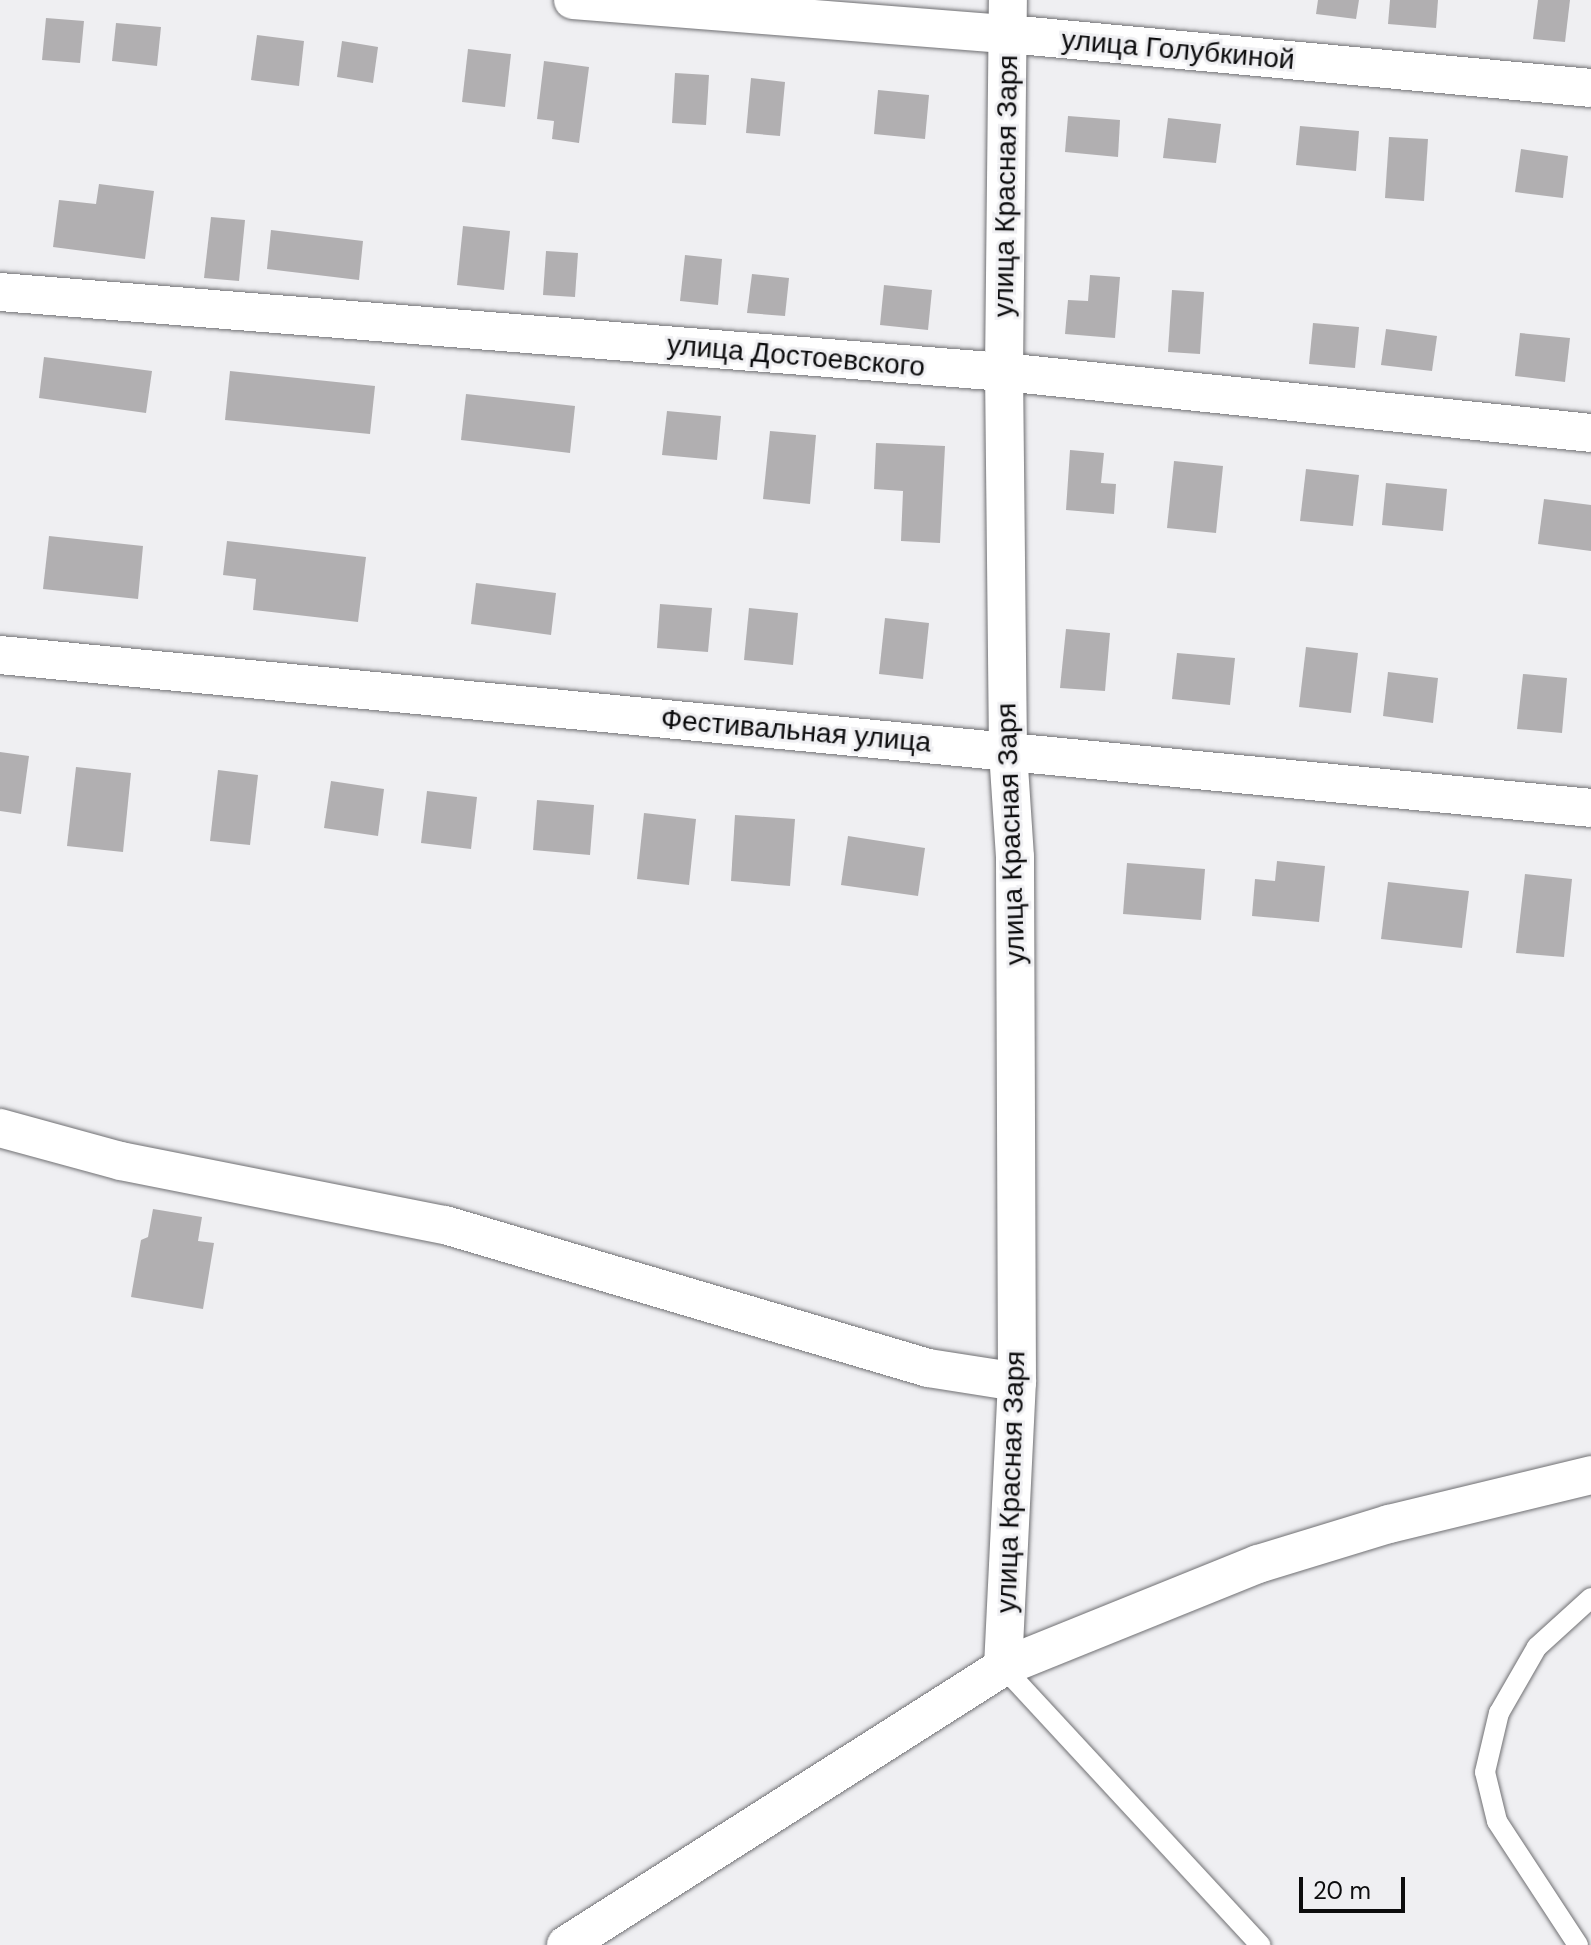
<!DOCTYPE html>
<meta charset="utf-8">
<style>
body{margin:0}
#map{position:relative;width:1591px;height:1945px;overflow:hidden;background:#efeff2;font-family:"DM Sans",sans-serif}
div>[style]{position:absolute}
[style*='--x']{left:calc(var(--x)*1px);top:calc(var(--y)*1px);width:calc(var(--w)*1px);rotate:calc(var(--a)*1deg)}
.building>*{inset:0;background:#b1afb1}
.roads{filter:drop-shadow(0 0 2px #707073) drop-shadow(0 0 2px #707073)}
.lane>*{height:20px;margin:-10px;padding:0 10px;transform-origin:10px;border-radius:10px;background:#fff}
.street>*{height:38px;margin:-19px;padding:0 19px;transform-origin:19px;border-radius:19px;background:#fff}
span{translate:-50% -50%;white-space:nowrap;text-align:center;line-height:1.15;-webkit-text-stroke:6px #efeff2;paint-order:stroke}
.street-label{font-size:28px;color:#0c0c0d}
.scale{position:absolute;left:1299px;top:1877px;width:106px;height:36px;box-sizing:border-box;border:4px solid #0c0c0d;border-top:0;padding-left:10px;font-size:24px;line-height:28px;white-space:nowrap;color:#0c0c0d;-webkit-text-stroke:6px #efeff2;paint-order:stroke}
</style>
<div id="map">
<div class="building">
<i style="clip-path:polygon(1318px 0,1359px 0,1356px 19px,1316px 14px)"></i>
<i style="clip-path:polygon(1390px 0,1438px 0,1436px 28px,1388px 24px)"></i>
<i style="clip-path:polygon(1538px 0,1570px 0,1565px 42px,1533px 39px)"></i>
<i style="clip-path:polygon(46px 18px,84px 21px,80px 63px,42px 60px)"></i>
<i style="clip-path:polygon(116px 23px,161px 27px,157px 66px,112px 61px)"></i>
<i style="clip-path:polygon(257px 35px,304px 41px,299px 86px,251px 80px)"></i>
<i style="clip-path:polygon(342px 41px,378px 47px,373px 83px,337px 77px)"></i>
<i style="clip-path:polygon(468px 49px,511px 54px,505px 107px,462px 102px)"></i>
<i style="clip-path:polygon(544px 61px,589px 67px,579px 143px,552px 139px,554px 121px,537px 119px)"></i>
<i style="clip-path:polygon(675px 73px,709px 75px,706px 125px,672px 123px)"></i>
<i style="clip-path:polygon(751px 78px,785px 82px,780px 136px,746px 133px)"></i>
<i style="clip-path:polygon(878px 90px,929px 95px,925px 139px,874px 134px)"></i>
<i style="clip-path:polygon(1068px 116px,1120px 120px,1118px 157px,1065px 152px)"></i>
<i style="clip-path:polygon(1168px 118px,1221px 124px,1216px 163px,1163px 158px)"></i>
<i style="clip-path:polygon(1300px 126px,1359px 131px,1356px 171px,1296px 165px)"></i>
<i style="clip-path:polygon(1389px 137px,1428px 139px,1424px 201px,1385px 198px)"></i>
<i style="clip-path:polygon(1521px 149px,1568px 156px,1563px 198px,1515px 192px)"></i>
<i style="clip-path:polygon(99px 184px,154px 191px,145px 259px,53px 247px,59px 200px,96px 204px)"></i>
<i style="clip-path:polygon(211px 217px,245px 220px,239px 281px,204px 278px)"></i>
<i style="clip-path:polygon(463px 226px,510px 231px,504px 290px,457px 285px)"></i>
<i style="clip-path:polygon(271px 230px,363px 241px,359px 280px,267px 269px)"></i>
<i style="clip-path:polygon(546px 251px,578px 253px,575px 297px,543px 295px)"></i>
<i style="clip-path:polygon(685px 255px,722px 259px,718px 305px,680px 301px)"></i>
<i style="clip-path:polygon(752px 274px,789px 278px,785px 316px,747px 313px)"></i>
<i style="clip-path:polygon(1090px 275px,1120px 277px,1115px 338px,1065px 334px,1068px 300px,1088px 301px)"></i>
<i style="clip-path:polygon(884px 285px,932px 290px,928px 330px,880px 325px)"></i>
<i style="clip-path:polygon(1172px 290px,1204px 292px,1200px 354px,1168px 352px)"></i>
<i style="clip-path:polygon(1313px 323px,1359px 327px,1355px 368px,1309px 364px)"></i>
<i style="clip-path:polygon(1386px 329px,1437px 336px,1432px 371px,1381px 365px)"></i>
<i style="clip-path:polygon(1520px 333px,1570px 338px,1565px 382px,1515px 376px)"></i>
<i style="clip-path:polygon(44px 357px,152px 371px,146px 413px,39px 398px)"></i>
<i style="clip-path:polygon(230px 371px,375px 386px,370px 434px,225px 420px)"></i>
<i style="clip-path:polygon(466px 394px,575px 406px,570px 453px,461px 440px)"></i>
<i style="clip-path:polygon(667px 411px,721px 416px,717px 460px,662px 455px)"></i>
<i style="clip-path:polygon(770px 431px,816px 435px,810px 504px,763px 499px)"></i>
<i style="clip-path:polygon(876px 443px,945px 446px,940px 543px,901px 541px,903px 491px,874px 489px)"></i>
<i style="clip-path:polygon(1070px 450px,1104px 453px,1101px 483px,1116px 484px,1114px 514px,1066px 510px)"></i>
<i style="clip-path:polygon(1174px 461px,1223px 466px,1216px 533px,1167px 528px)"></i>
<i style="clip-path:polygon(1306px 469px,1359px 475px,1353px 526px,1300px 521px)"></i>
<i style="clip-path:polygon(1386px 483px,1447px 489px,1443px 531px,1382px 525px)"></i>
<i style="clip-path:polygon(1544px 499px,1591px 505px,1591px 551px,1538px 544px)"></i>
<i style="clip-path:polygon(49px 536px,143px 546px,138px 599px,43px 589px)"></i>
<i style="clip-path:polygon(227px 541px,366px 557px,358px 622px,253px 610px,256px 579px,223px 575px)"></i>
<i style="clip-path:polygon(476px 583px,556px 593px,551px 635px,471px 624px)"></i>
<i style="clip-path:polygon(660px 604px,712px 608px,708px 652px,657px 648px)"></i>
<i style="clip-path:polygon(749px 608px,798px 613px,793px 665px,744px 660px)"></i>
<i style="clip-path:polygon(885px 618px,929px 623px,923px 679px,879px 674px)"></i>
<i style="clip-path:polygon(1066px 629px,1110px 633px,1105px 691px,1060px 688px)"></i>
<i style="clip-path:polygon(1306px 647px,1358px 653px,1351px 713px,1299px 707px)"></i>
<i style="clip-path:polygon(1177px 653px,1235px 658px,1230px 705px,1172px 699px)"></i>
<i style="clip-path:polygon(1388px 672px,1438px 678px,1433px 723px,1383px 716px)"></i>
<i style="clip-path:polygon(1523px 674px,1567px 678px,1562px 733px,1517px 729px)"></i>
<i style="clip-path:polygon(0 752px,29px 756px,21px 814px,0 811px)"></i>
<i style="clip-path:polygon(76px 767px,131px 773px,123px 852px,67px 846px)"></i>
<i style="clip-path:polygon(218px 770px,258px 775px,250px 845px,210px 841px)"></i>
<i style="clip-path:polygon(331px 781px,384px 789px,378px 836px,324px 828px)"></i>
<i style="clip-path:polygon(427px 791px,477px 797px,471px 849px,421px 843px)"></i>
<i style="clip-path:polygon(537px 800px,594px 805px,590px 855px,533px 850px)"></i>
<i style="clip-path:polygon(644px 813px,696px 819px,689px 885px,637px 879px)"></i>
<i style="clip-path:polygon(735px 815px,795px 819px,790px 886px,731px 881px)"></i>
<i style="clip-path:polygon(848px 836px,925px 848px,918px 896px,841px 885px)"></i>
<i style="clip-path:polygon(1277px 861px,1325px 866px,1319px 922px,1252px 916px,1255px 879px,1275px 881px)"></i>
<i style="clip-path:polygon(1127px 863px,1205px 869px,1201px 920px,1123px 914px)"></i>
<i style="clip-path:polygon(1525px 874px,1572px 879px,1564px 957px,1516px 953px)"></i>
<i style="clip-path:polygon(1388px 882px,1469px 891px,1462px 948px,1381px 939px)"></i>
<i style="clip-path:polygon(153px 1209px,202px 1217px,198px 1241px,214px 1243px,203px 1309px,131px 1297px,141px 1240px,148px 1237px)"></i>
</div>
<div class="roads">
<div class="lane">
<i style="--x:1003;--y:1667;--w:379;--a:47.2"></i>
<i style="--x:1578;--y:1945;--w:148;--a:-123.2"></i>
<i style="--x:1497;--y:1821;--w:50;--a:-103.8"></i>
<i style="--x:1485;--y:1772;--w:61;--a:-76.7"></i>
<i style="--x:1499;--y:1713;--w:76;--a:-60.1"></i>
<i style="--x:1537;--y:1647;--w:73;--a:-42.2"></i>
</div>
<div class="street">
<i style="--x:573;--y:0;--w:436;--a:4.5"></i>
<i style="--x:1008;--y:34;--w:585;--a:5.29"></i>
<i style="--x:0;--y:292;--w:1007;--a:4.56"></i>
<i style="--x:1004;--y:372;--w:590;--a:5.93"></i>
<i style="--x:0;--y:655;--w:1598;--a:5.49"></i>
<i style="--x:0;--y:1128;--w:125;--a:15.3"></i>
<i style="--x:121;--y:1161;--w:330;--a:11.2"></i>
<i style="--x:445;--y:1225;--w:504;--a:16.49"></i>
<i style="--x:928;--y:1368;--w:90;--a:8.9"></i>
<i style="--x:1003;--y:1667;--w:285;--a:-87.2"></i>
<i style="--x:1017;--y:1382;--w:525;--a:-90.22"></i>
<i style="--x:1015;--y:857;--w:106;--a:-93.8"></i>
<i style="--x:1008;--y:751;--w:379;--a:-90.6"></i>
<i style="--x:1004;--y:372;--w:372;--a:-89.4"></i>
<i style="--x:566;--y:1945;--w:518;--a:-32.46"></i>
<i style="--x:1003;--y:1667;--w:275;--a:-22"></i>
<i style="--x:1258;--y:1564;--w:137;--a:-17"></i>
<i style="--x:1389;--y:1524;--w:208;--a:-13.6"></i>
</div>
</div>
<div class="street-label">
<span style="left:1178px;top:50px;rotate:5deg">улица Голубкиной</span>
<span style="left:1006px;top:186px;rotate:-89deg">улица Красная Заря</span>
<span style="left:796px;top:356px;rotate:5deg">улица Достоевского</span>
<span style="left:796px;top:731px;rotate:5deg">Фестивальная улица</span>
<span style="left:1011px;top:834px;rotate:-92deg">улица Красная Заря</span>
<span style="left:1011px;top:1482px;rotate:-88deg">улица Красная Заря</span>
</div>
<div class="scale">20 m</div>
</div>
